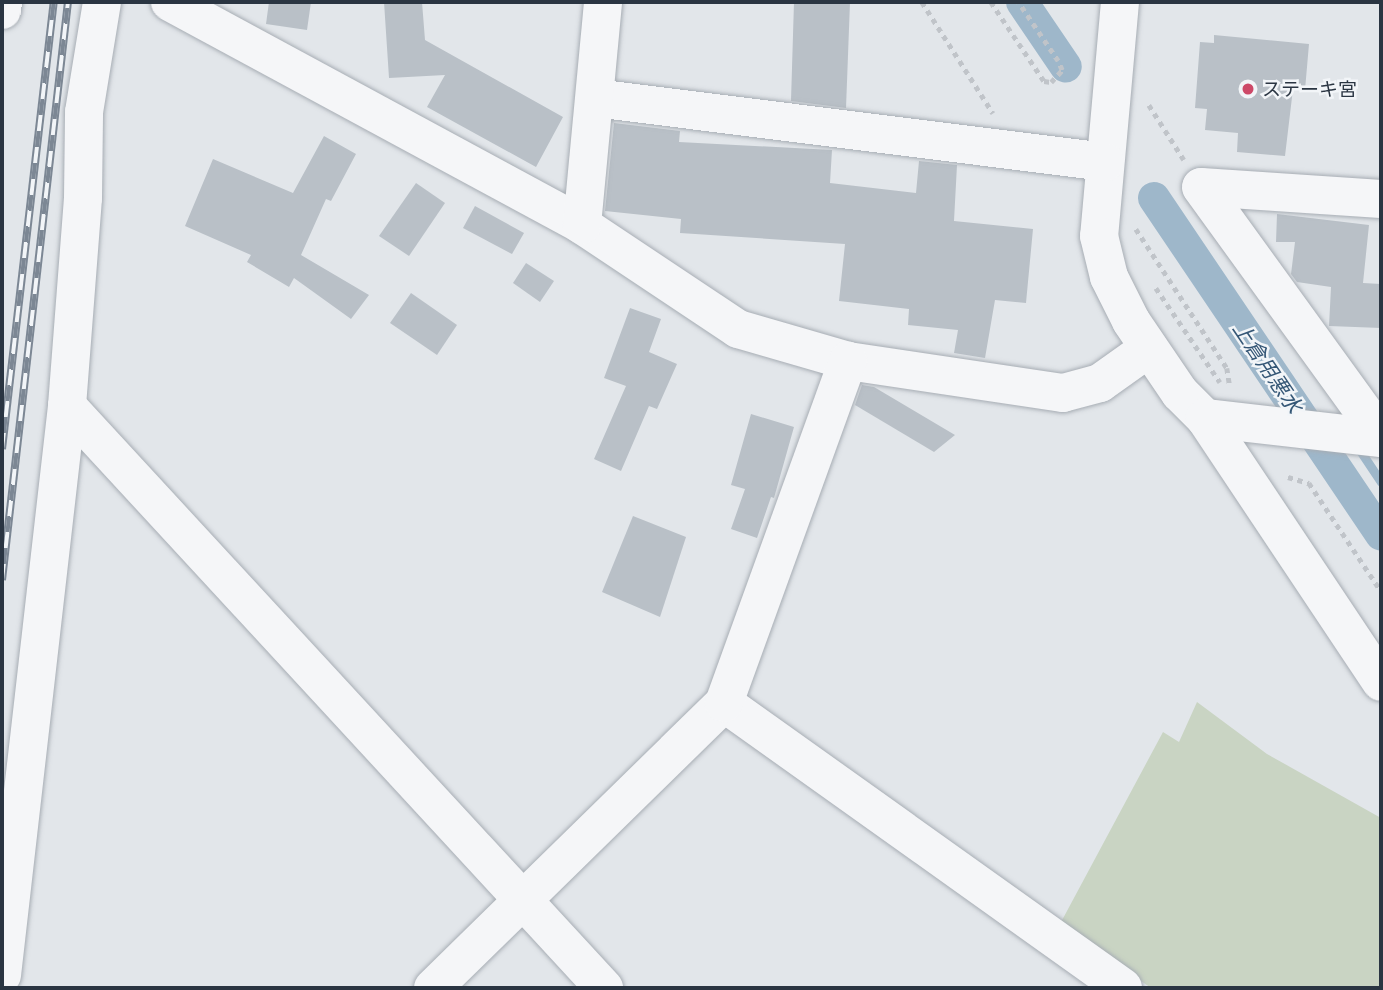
<!DOCTYPE html>
<meta charset="utf-8">
<style>
body{margin:0}
#map{position:relative;width:1383px;height:990px;overflow:hidden;background:#e2e6ea;font-family:Lato,"Noto Sans JP",sans-serif}
div>[style]{position:absolute}
[style*='--x']{left:calc(var(--x)*1px);top:calc(var(--y)*1px);width:calc(var(--w)*1px);rotate:calc(var(--a)*1deg)}
.green>*{inset:0;background:#c9d4c3}
.stream>*{height:9px;margin:-4.5px;padding:0 4.5px;transform-origin:4.5px;border-radius:4.5px;background:#9eb7ca}
.canal>*{height:32px;margin:-16px;padding:0 16px;transform-origin:16px;border-radius:16px;background:#9eb7ca}
.building>*{inset:0;background:#b9c0c7}
.path>*{height:4.5px;margin-top:-2.25px;transform-origin:0;background:repeating-linear-gradient(90deg,#c0c4c9 0 5px,transparent 0 10px)}
.roads{filter:drop-shadow(0 0 2px #a7adb4) drop-shadow(0 0 2px #a7adb4)}
.minor>*{height:38px;margin:-19px;padding:0 19px;transform-origin:19px;border-radius:19px;background:#f5f6f8}
.rail>*{height:8px;margin-top:-4px;transform-origin:0;background:repeating-linear-gradient(90deg,#f2f5f8 0 16px,#7c8794 0 32px);box-sizing:border-box;border-block:2px solid #7c8794}
.dots>*{width:19px;height:19px;translate:-50% -50%;box-sizing:border-box;border:4px solid #f2f5f8;border-radius:50%}
span{translate:-50% -50%;white-space:nowrap;text-align:center;line-height:1.15;-webkit-text-stroke:5px #f2f5f8;paint-order:stroke}
.poi-label{font-size:19px;color:#2a3542}
.left{translate:0 -50%;text-align:left}
.water-label{font-size:21px;color:#355776;font-style:italic}
.frame{position:absolute;inset:0;border:4px solid #2a3542;pointer-events:none}
</style>
<div id="map">
<div class="green">
<i style="clip-path:polygon(1197px 702px,1267px 754px,1381px 818px,1381px 988px,1151px 988px,1060px 924px,1163px 732px,1179px 742px)"></i>
</div>
<div class="stream">
<i style="--x:1357;--y:446;--w:43;--a:56.3"></i>
</div>
<div class="canal">
<i style="--x:1022;--y:2;--w:78;--a:55.9"></i>
<i style="--x:1154;--y:198;--w:406;--a:56"></i>
</div>
<div class="building">
<i style="clip-path:polygon(269px 2px,311px 2px,307px 30px,266px 24px)"></i>
<i style="clip-path:polygon(384px 2px,422px 2px,425px 40px,563px 117px,536px 167px,427px 107px,445px 75px,389px 78px)"></i>
<i style="clip-path:polygon(794px 2px,850px 2px,846px 108px,791px 101px)"></i>
<i style="clip-path:polygon(1214px 35px,1309px 44px,1305px 90px,1293px 89px,1285px 156px,1237px 152px,1238px 133px,1205px 130px,1207px 109px,1195px 108px,1200px 42px,1214px 43px)"></i>
<i style="clip-path:polygon(614px 123px,680px 131px,679px 142px,832px 150px,830px 183px,916px 193px,919px 161px,957px 165px,954px 221px,1033px 229px,1026px 303px,995px 300px,985px 358px,954px 353px,958px 330px,908px 325px,909px 309px,839px 301px,845px 244px,680px 233px,681px 219px,605px 211px)"></i>
<i style="clip-path:polygon(324px 136px,356px 154px,331px 201px,326px 199px,301px 255px,369px 295px,351px 319px,294px 278px,289px 287px,247px 262px,251px 255px,185px 226px,213px 159px,293px 193px)"></i>
<i style="clip-path:polygon(416px 183px,445px 203px,409px 256px,379px 236px)"></i>
<i style="clip-path:polygon(475px 206px,524px 233px,512px 254px,463px 228px)"></i>
<i style="clip-path:polygon(1277px 214px,1369px 225px,1363px 283px,1381px 284px,1381px 328px,1329px 326px,1331px 287px,1297px 282px,1291px 274px,1295px 242px,1276px 242px)"></i>
<i style="clip-path:polygon(526px 263px,554px 281px,540px 302px,513px 283px)"></i>
<i style="clip-path:polygon(411px 293px,457px 325px,437px 355px,390px 323px)"></i>
<i style="clip-path:polygon(630px 308px,661px 319px,649px 352px,677px 364px,657px 409px,649px 406px,621px 471px,594px 459px,626px 386px,604px 378px)"></i>
<i style="clip-path:polygon(862px 385px,874px 387px,955px 435px,934px 452px,855px 405px)"></i>
<i style="clip-path:polygon(751px 414px,794px 427px,774px 498px,771px 497px,757px 538px,731px 529px,745px 489px,731px 485px)"></i>
<i style="clip-path:polygon(633px 516px,686px 537px,660px 617px,602px 592px)"></i>
</div>
<div class="path">
<i style="--x:922;--y:2;--w:132;--a:57.4"></i>
<i style="--x:991;--y:2;--w:95;--a:56.1"></i>
<i style="--x:1044;--y:81;--w:7;--a:8"></i>
<i style="--x:1051;--y:82;--w:16;--a:-47"></i>
<i style="--x:1062;--y:70;--w:10;--a:-114"></i>
<i style="--x:1058;--y:61;--w:71;--a:-124.1"></i>
<i style="--x:1149;--y:105;--w:65;--a:57.5"></i>
<i style="--x:1136;--y:229;--w:166;--a:56.8"></i>
<i style="--x:1227;--y:368;--w:18;--a:81"></i>
<i style="--x:1156;--y:288;--w:114;--a:55.8"></i>
<i style="--x:1288;--y:477;--w:22;--a:16"></i>
<i style="--x:1309;--y:483;--w:130;--a:56.3"></i>
</div>
<div class="roads">
<div class="minor">
<i style="--x:170;--y:2;--w:468;--a:28.4"></i>
<i style="--x:582;--y:225;--w:187;--a:33.7"></i>
<i style="--x:738;--y:329;--w:115;--a:16.2"></i>
<i style="--x:848;--y:361;--w:217;--a:8.5"></i>
<i style="--x:1063;--y:393;--w:38;--a:-15"></i>
<i style="--x:1100;--y:383;--w:60;--a:-35.5"></i>
<i style="--x:1120;--y:2;--w:235;--a:95.1"></i>
<i style="--x:1099;--y:236;--w:42;--a:76.3"></i>
<i style="--x:1109;--y:277;--w:49;--a:63.4"></i>
<i style="--x:1131;--y:321;--w:87;--a:55.8"></i>
<i style="--x:1180;--y:393;--w:35;--a:45"></i>
<i style="--x:1205;--y:418;--w:317;--a:56.3"></i>
<i style="--x:2;--y:10;--w:8;--a:-83"></i>
<i style="--x:595;--y:98;--w:514;--a:7.15"></i>
<i style="--x:1381;--y:199;--w:180;--a:-176.2"></i>
<i style="--x:1201;--y:187;--w:307;--a:54.1"></i>
<i style="--x:582;--y:225;--w:224;--a:-84.6"></i>
<i style="--x:67;--y:406;--w:792;--a:47.3"></i>
<i style="--x:1205;--y:418;--w:177;--a:6.5"></i>
<i style="--x:724;--y:703;--w:490;--a:35.5"></i>
<i style="--x:2;--y:975;--w:573;--a:-83.48"></i>
<i style="--x:67;--y:406;--w:209;--a:-85.6"></i>
<i style="--x:83;--y:198;--w:86;--a:-89.3"></i>
<i style="--x:84;--y:112;--w:111;--a:-80.7"></i>
<i style="--x:433;--y:988;--w:407;--a:-44.4"></i>
<i style="--x:724;--y:703;--w:364;--a:-70.1"></i>
</div>
</div>
<div class="rail">
<i style="--x:2;--y:449;--w:450;--a:-83.4"></i>
<i style="--x:2;--y:580;--w:582;--a:-83.49"></i>
</div>
<div class="dots">
<i style="left:1248px;top:89px;background:#cd4968"></i>
</div>
<div class="poi-label">
<span class="left" style="left:1262px;top:89px">ステーキ宮</span>
</div>
<div class="water-label">
<span style="left:1268px;top:367px;rotate:56deg">上倉用悪水</span>
</div>
<div class="frame"></div>
</div>
